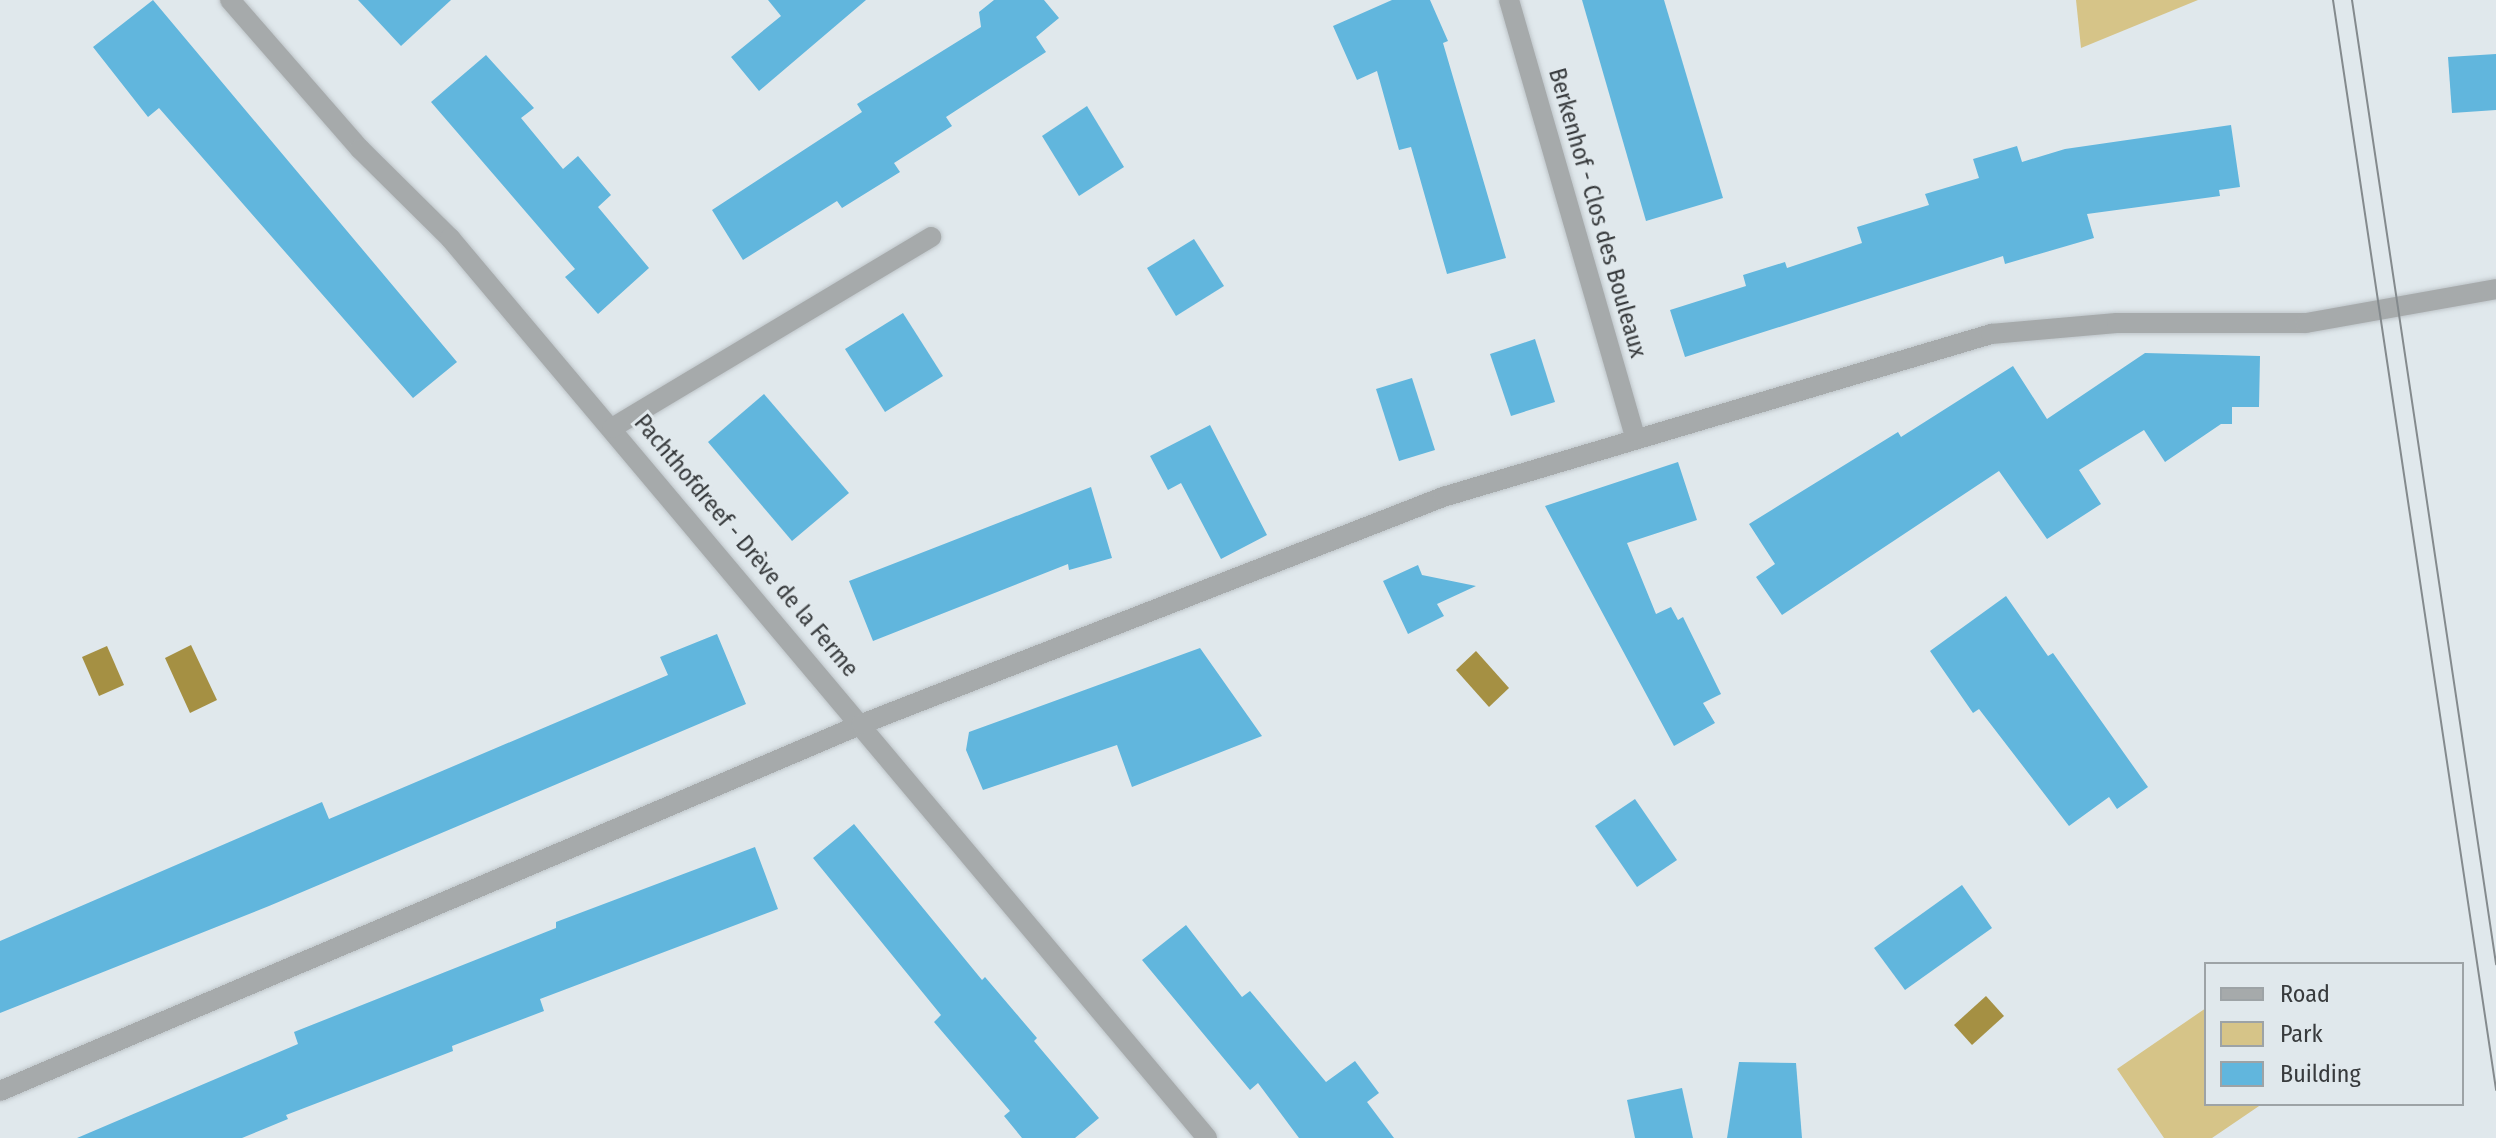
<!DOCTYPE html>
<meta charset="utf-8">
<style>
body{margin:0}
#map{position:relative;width:2496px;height:1138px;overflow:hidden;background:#e0e8ec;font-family:"Fira Sans Condensed",sans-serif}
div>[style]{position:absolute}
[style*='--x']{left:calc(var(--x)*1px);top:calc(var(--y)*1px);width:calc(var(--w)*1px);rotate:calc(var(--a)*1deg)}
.green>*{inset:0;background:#d6c488}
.water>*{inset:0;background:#a59043}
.building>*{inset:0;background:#61b6dd}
.roads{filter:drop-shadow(0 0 2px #bec5c9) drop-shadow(0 0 2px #bec5c9)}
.street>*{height:20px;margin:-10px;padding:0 10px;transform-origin:10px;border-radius:10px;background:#a6aaab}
.tram>*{height:2px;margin:-1px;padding:0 1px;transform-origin:1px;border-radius:1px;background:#848a8d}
span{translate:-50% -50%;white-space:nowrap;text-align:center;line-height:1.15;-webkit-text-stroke:6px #e0e8ec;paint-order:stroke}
.street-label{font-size:24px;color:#383b3d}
.legend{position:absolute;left:2204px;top:962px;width:260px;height:144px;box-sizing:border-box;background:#e0e8ec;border:2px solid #9da3a6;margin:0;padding:10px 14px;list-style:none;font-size:24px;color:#383b3d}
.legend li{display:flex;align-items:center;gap:16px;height:40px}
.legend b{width:40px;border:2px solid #9da3a6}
</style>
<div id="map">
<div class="green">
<i style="clip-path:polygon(2076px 0,2198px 0,2081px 48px)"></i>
<i style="clip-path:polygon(2206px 1008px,2206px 1104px,2262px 1104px,2212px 1138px,2164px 1138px,2117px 1069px)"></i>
</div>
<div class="water">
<i style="clip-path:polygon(191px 645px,217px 700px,190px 713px,165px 658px)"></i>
<i style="clip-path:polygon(107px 646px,124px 685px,99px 696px,82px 657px)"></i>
<i style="clip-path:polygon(1476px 651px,1509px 688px,1489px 707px,1456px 670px)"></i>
<i style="clip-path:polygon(1986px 996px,2004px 1016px,1972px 1045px,1954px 1025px)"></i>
</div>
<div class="building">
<i style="clip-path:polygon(153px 0,457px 362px,413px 398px,159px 108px,148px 117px,93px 47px)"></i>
<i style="clip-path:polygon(358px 0,451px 0,401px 46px)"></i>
<i style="clip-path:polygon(768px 0,866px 0,759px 91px,731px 57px,781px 16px)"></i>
<i style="clip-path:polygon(994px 0,1044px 0,1059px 18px,1036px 37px,1046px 52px,946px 117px,952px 126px,894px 163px,900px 172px,842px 208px,837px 201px,743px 260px,712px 210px,862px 112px,857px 104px,981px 27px,979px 12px)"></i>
<i style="clip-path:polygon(1392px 0,1430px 0,1448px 41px,1443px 43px,1506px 258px,1447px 274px,1411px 147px,1399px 150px,1377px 71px,1357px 80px,1333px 26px)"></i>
<i style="clip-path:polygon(1582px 0,1664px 0,1723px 198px,1646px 221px)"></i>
<i style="clip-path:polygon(2496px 54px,2496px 110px,2452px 113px,2448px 57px)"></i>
<i style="clip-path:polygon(486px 55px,534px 108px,521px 118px,563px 169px,578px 156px,611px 195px,598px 207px,649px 268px,598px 314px,565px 277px,575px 269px,431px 102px)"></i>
<i style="clip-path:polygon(1087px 106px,1124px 167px,1079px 196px,1042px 136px)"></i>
<i style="clip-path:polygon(2231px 125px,2240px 187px,2219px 190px,2220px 196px,2087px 214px,2094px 238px,2005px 264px,2003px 256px,1685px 357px,1670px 310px,1746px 286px,1743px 275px,1785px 262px,1787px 268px,1862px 243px,1857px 227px,1929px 205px,1925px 194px,1979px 178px,1973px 159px,2017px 146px,2022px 162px,2065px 149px)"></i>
<i style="clip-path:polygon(1194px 239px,1224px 286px,1176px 316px,1147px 268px)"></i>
<i style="clip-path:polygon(903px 313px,943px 376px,885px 412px,845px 349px)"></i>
<i style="clip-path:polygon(1535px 339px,1555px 402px,1511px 416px,1490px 354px)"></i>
<i style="clip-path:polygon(2145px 353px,2260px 356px,2259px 407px,2232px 407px,2232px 424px,2221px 424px,2165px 462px,2144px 430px,2079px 470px,2101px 504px,2047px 539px,1999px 471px,1782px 615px,1756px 577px,1775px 564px,1749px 524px,1898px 432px,1901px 437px,2013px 366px,2047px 419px)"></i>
<i style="clip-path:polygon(1412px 378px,1435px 450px,1399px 461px,1376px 389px)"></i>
<i style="clip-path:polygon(764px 394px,849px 493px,792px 541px,708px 442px)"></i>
<i style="clip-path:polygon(1210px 425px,1267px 535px,1221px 559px,1181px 483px,1168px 490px,1150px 456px)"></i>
<i style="clip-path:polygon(1678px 462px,1697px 520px,1627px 543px,1656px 614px,1671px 607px,1678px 620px,1683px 617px,1721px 694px,1703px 703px,1715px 723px,1674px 746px,1545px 506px)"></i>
<i style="clip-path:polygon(1091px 487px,1112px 558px,1069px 570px,1068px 564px,873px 641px,849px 581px)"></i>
<i style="clip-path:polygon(1418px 565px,1422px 575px,1476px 586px,1437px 604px,1444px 616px,1408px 634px,1383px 581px)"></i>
<i style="clip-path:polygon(2006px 596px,2048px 656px,2053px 653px,2148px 787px,2117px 809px,2109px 797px,2069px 826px,1979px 709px,1973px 713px,1930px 651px)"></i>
<i style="clip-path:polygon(717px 634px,746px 704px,269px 906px,0 1013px,0 941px,322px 802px,329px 819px,668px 675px,660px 657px)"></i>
<i style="clip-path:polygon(1200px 648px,1262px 736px,1132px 787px,1117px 745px,983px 790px,966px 750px,969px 732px)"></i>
<i style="clip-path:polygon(1635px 799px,1677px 860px,1637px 887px,1595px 826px)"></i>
<i style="clip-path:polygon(854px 824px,982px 980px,985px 977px,1037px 1038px,1034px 1041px,1099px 1118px,1075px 1138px,1022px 1138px,1004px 1116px,1010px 1111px,934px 1022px,941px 1015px,813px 858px)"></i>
<i style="clip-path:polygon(755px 847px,778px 909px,540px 999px,544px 1011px,452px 1046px,453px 1051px,286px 1115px,288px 1119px,242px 1138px,77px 1138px,298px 1044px,294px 1032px,556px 928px,556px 922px)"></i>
<i style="clip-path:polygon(1962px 885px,1992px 928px,1905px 990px,1874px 948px)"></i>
<i style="clip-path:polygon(1186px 925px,1242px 997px,1250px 991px,1326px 1082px,1355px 1061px,1379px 1093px,1367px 1102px,1394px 1138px,1299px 1138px,1258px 1083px,1250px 1090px,1142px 960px)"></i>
<i style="clip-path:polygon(1739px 1062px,1796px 1063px,1802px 1138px,1727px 1138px)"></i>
<i style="clip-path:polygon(1682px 1088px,1693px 1138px,1635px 1138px,1627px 1100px)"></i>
</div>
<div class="roads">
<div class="street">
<i style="--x:230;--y:0;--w:198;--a:48.9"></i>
<i style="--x:360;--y:149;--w:127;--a:44.7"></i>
<i style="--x:450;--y:238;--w:1176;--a:49.93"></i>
<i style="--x:1509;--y:0;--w:457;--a:73.9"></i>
<i style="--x:612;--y:428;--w:372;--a:-30.9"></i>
<i style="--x:0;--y:1091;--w:937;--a:-23.06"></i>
<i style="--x:862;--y:724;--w:624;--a:-21.34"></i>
<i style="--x:1443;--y:497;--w:572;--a:-16.56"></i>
<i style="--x:1991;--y:334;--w:126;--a:-5"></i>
<i style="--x:2117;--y:323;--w:189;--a:0"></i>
<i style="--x:2306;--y:323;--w:193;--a:-10.1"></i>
</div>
</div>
<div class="tram">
<i style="--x:2333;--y:0;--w:1102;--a:81.49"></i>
<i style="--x:2352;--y:0;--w:975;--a:81.5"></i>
</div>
<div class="street-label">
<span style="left:1597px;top:213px;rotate:74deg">Berkenhof - Clos des Bouleaux</span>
<span style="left:746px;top:546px;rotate:50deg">Pachthofdreef - Drève de la Ferme</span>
</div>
<ul class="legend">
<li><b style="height:10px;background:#a6aaab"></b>Road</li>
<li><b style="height:22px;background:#d6c488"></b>Park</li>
<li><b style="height:22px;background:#61b6dd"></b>Building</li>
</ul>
</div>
